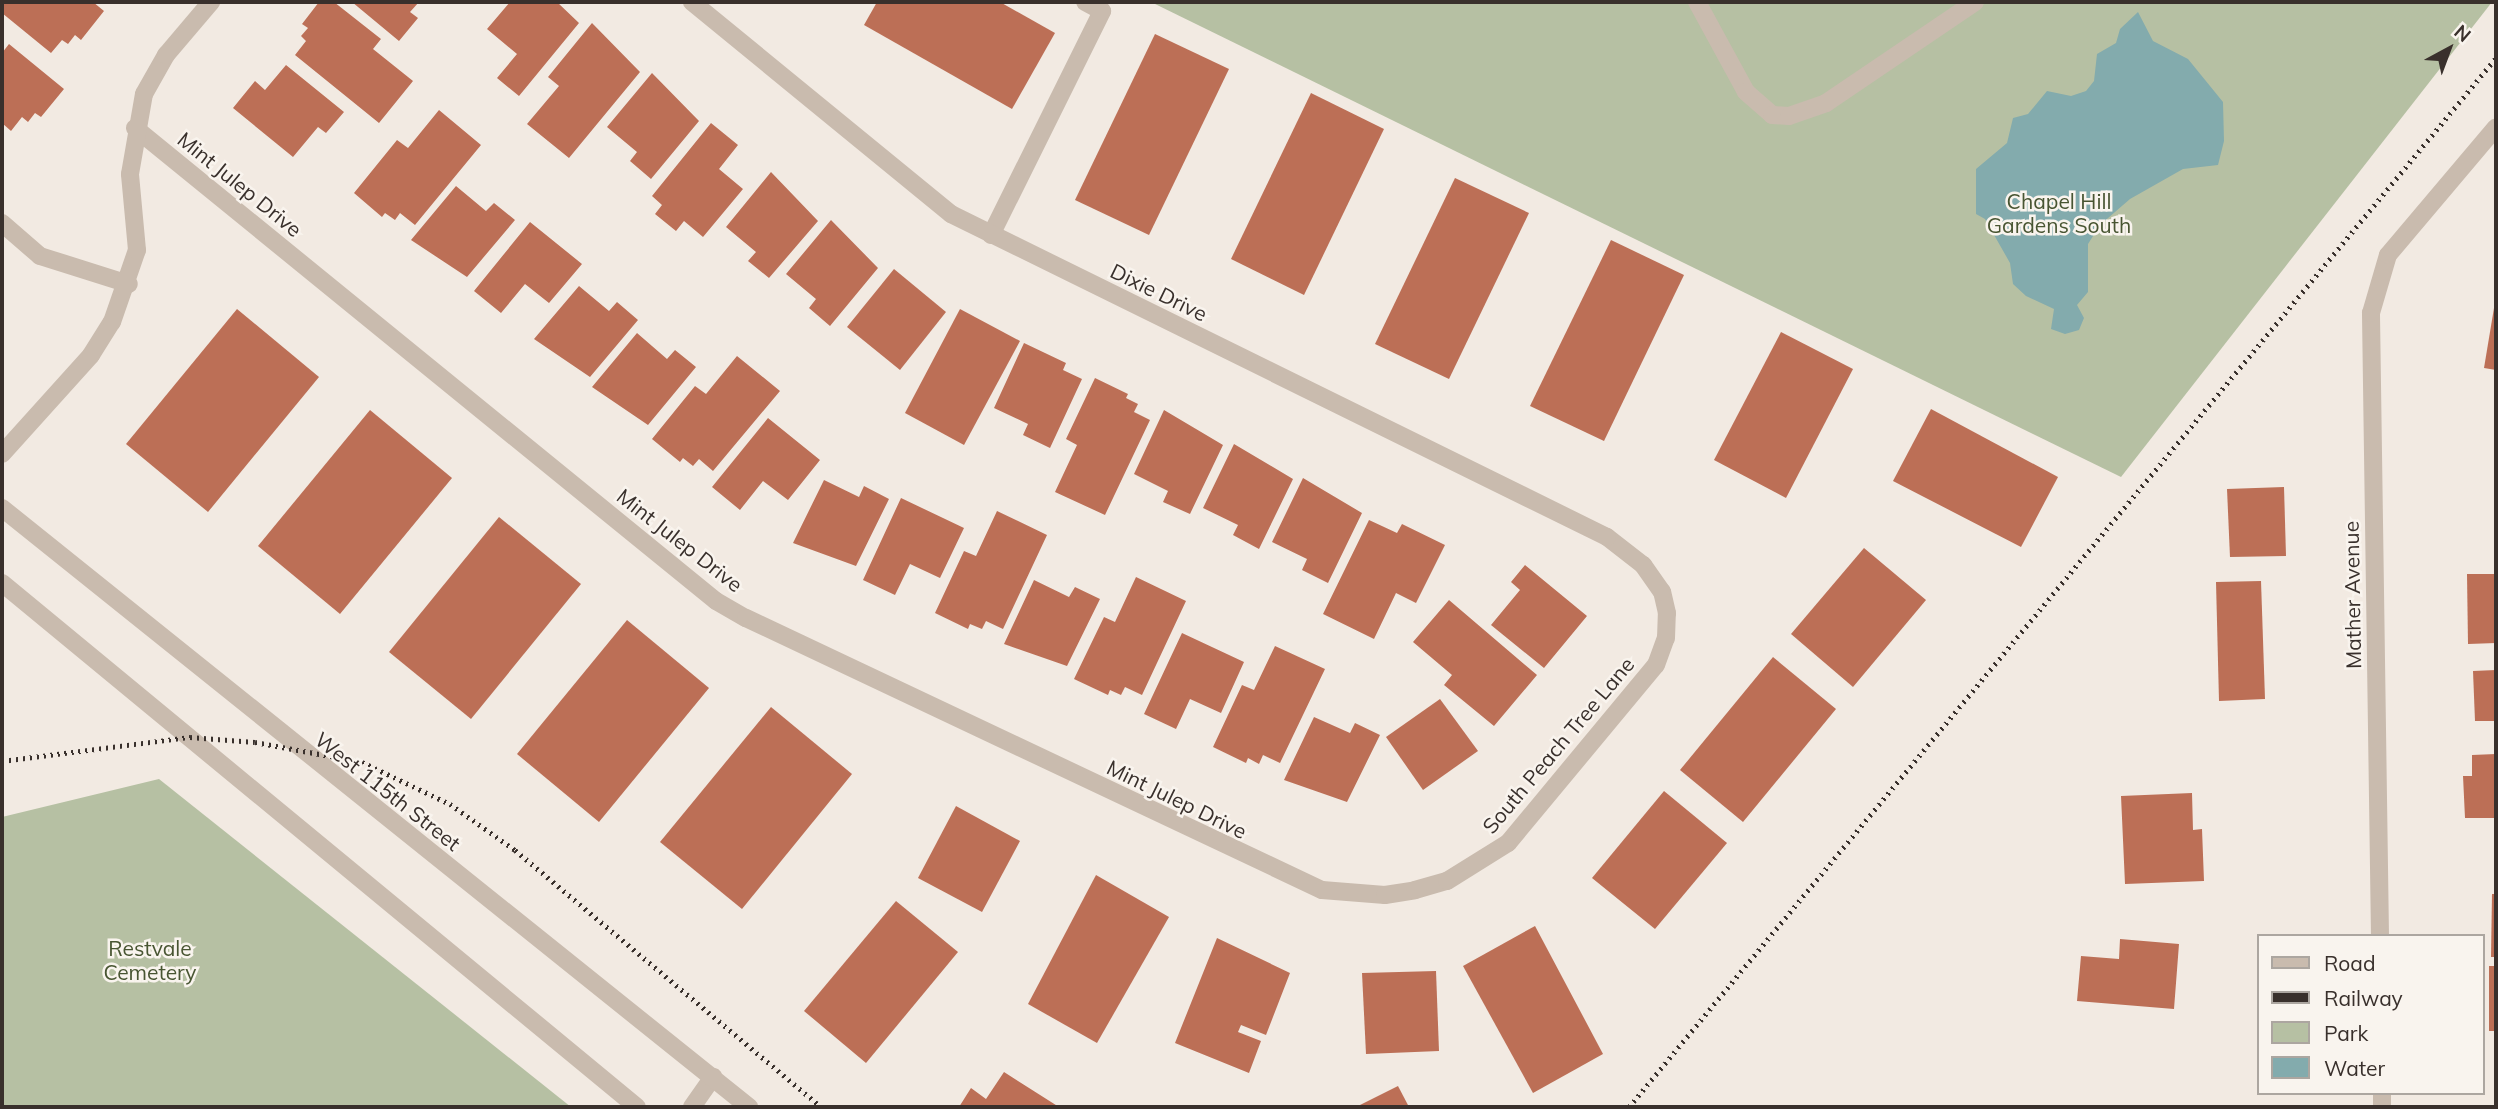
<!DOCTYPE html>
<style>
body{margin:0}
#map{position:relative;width:2498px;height:1109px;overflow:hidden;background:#f2eae2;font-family:Mulish,sans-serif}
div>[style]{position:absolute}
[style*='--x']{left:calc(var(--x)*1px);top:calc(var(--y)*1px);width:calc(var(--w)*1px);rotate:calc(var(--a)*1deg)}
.green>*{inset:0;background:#b6c0a3}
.water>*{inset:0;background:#83abad}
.building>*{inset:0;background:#bc6f56}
.service>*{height:18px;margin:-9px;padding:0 9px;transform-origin:9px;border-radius:9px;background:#c9bbae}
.minor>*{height:18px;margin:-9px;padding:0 9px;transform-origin:9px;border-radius:9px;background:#c9bbae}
.tertiary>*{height:18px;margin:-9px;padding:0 9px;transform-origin:9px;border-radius:9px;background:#c9bbae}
.rail>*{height:5px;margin-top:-2.5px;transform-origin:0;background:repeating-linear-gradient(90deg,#39302c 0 2px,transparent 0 7px)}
span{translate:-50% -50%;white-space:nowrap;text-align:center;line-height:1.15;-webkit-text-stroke:5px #f9f4ee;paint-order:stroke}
.street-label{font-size:21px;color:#39302c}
.park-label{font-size:21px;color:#485532}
.frame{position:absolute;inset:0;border:4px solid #39302c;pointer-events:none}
.legend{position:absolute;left:2257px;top:934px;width:228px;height:161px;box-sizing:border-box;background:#f9f4ee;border:2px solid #aca6a0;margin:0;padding:9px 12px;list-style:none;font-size:21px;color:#39302c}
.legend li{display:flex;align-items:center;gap:14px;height:35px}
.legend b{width:35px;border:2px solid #aca6a0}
.north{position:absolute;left:2414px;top:14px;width:70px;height:70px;-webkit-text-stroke:5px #f9f4ee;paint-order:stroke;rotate:41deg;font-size:19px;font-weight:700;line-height:28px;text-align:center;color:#39302c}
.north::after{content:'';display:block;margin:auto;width:24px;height:32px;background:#39302c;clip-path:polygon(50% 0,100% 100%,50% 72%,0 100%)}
</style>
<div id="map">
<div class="green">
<i style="clip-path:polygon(1151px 2px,2492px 2px,2121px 477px)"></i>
<i style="clip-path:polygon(159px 779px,571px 1107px,2px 1107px,2px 817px)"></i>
</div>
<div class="water">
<i style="clip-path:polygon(2138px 12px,2153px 41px,2188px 59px,2223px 102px,2224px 141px,2218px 165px,2183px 169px,2130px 199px,2100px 225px,2088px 244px,2088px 292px,2077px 305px,2084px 318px,2079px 330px,2065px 334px,2051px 329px,2054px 309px,2026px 296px,2013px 284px,2010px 263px,1985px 219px,1976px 214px,1976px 169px,2007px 143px,2013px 118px,2028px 114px,2047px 91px,2071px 96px,2086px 91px,2094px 81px,2097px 54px,2116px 43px,2120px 29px)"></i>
</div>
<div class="building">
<i style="clip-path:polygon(2px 2px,93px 2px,104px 11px,81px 40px,75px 35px,68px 44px,62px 40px,51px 53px,2px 13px)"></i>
<i style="clip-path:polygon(319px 2px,334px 2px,381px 39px,373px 49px,413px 81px,379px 123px,295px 55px,306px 41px,301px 36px,308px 28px,302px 24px)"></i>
<i style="clip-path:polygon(352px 2px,419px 2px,410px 12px,418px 18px,399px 41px)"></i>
<i style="clip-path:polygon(510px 2px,557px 2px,579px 23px,519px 96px,497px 78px,517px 54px,487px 29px)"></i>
<i style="clip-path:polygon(877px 2px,1000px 2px,1055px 33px,1012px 109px,864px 25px)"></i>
<i style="clip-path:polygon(592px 23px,640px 72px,569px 158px,527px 124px,559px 86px,548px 77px)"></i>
<i style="clip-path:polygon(1155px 34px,1229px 69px,1149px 235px,1075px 200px)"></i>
<i style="clip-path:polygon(9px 44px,64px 89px,41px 117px,35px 113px,28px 122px,22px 117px,11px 131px,2px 123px,2px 53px)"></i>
<i style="clip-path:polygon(286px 65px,344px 112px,326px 133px,318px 127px,293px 157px,233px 108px,255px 81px,265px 90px)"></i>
<i style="clip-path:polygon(652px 73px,699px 121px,651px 179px,630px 161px,637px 152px,607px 127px)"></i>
<i style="clip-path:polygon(1311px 93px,1384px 129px,1304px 295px,1231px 259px)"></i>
<i style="clip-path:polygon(439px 110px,481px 145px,415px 225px,400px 213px,395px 220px,385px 213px,382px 217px,354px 193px,397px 140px,408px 148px)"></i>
<i style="clip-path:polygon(711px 123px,738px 145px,719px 169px,743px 189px,703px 237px,684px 221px,676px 231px,655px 214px,662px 205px,652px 196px)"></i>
<i style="clip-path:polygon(771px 172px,818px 221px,769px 278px,748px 261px,756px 252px,726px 227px)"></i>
<i style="clip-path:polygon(1455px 178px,1529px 213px,1449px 379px,1375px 344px)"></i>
<i style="clip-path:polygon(456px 186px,486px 211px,494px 203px,515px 220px,467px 277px,411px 240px)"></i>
<i style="clip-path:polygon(831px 220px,878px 268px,830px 326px,809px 308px,816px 299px,786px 274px)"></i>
<i style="clip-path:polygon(530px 222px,582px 264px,549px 303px,525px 284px,501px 313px,474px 291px)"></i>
<i style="clip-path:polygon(1611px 240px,1684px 275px,1604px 441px,1530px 406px)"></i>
<i style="clip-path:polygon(894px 269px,946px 312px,900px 370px,847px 327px)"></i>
<i style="clip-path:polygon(579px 286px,609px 311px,617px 302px,638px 320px,590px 377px,534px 339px)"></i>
<i style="clip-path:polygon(2495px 302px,2496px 302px,2496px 370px,2484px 368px)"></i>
<i style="clip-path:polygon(237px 309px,319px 377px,208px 512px,126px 444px)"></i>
<i style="clip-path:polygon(960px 309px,1020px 341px,964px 445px,905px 413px)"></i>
<i style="clip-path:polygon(1781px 332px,1853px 369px,1786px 498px,1714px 460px)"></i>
<i style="clip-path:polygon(637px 333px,667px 359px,675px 350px,696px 367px,648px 425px,592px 387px)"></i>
<i style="clip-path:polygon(1024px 343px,1066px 363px,1063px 370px,1082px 379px,1050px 448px,1023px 435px,1028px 424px,994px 408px)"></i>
<i style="clip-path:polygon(737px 356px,780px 391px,713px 471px,699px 459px,693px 466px,683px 458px,680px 462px,652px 439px,695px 386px,706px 394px)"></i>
<i style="clip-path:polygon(1095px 378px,1128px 394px,1126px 398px,1138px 404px,1134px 412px,1150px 420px,1105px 515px,1055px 492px,1077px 445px,1066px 439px)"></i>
<i style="clip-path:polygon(1931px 409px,2058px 477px,2021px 547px,1893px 481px)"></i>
<i style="clip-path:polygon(370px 410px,452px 478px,340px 614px,258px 546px)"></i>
<i style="clip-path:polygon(1164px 410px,1223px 445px,1190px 514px,1163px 502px,1168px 491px,1134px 474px)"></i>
<i style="clip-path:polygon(768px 418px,820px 460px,788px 500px,763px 481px,740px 510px,712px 487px)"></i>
<i style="clip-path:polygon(1234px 444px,1293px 479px,1259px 549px,1233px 535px,1238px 525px,1203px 508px)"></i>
<i style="clip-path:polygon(1303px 478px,1362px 513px,1328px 583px,1302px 570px,1307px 559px,1272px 542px)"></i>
<i style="clip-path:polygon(824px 480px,859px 497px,864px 486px,889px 499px,856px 566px,793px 543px)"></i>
<i style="clip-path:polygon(2284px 487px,2286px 556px,2230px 557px,2227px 489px)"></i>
<i style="clip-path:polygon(901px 498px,964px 528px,940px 578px,910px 564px,895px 595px,863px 580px)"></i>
<i style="clip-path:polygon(997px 511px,1047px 535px,1003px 629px,986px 621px,982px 629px,970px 624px,968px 629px,935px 613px,964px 551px,976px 556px)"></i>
<i style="clip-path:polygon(499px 517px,581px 584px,471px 719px,389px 652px)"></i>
<i style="clip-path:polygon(1369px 520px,1397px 533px,1402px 524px,1445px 545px,1416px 603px,1396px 593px,1374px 639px,1323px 614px)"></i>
<i style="clip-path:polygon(1864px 548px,1926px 600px,1853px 687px,1791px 634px)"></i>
<i style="clip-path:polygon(1525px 565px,1587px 616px,1544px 668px,1491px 625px,1520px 590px,1511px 582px)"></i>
<i style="clip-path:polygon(2467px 574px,2496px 574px,2496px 643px,2468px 644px)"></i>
<i style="clip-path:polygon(1136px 577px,1186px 601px,1142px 695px,1125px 687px,1121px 695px,1110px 690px,1108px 695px,1074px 679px,1104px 617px,1115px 622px)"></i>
<i style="clip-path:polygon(1034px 580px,1069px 597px,1075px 587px,1100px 599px,1067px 666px,1004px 644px)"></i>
<i style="clip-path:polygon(2261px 581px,2265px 699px,2219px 701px,2216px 582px)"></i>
<i style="clip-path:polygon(1449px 600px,1537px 675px,1494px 726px,1444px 685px,1452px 675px,1413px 642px)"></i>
<i style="clip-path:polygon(627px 620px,709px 688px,599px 822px,517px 754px)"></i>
<i style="clip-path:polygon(1182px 633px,1244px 662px,1221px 713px,1190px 699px,1176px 729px,1144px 714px)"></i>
<i style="clip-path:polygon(1275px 646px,1325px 669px,1280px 763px,1263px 755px,1259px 764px,1248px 758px,1246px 763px,1213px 747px,1242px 685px,1254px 690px)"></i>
<i style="clip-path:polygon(1773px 657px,1836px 709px,1743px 822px,1680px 770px)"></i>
<i style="clip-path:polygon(2496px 670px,2496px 721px,2475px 721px,2473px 671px)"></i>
<i style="clip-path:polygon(1440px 699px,1478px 751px,1423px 790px,1386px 737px)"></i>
<i style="clip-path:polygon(771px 707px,852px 774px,742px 909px,660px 842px)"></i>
<i style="clip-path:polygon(1314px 717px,1350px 733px,1355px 723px,1380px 735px,1347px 802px,1284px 780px)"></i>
<i style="clip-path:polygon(2496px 754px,2496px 818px,2465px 818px,2463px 776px,2472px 776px,2472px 755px)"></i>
<i style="clip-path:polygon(1664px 791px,1727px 843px,1655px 929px,1592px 878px)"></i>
<i style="clip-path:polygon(2192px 793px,2193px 830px,2202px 829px,2204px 881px,2125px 884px,2121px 796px)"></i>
<i style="clip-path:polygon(956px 806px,1020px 841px,982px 912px,918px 878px)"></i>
<i style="clip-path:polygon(1096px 875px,1169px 917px,1097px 1043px,1028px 1004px)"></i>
<i style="clip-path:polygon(2492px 894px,2496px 894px,2496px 957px,2491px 957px)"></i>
<i style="clip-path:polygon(896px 901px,958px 952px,866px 1063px,804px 1011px)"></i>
<i style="clip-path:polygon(1535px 926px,1603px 1054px,1533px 1093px,1463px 966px)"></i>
<i style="clip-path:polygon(1217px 938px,1290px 973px,1266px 1035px,1241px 1025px,1238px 1032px,1261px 1041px,1249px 1073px,1175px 1043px)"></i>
<i style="clip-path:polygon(2120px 939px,2179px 944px,2174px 1009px,2077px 1001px,2081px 956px,2119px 959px)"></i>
<i style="clip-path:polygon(2489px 966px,2496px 966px,2496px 1031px,2489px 1031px)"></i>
<i style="clip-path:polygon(1436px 971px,1439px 1051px,1366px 1054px,1362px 973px)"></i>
<i style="clip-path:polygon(1004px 1072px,1059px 1107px,959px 1107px,971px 1088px,986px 1099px)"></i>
<i style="clip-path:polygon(1398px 1086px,1409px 1107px,1356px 1107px)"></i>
</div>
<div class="service">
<i style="--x:1697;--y:2;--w:102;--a:61.4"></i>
<i style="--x:1746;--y:92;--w:35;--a:41"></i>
<i style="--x:1772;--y:115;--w:17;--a:3"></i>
<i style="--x:1789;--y:116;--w:39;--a:-19"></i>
<i style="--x:1826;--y:103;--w:180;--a:-34.1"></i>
<i style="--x:2;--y:223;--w:50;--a:41"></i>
<i style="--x:40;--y:256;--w:93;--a:17.5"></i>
<i style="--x:991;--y:235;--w:250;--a:-63.6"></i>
<i style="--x:1102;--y:11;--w:19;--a:-152"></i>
<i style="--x:692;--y:1107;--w:37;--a:-55"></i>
</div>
<div class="minor">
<i style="--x:135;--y:128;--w:749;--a:39.15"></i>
<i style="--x:716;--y:601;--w:34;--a:30"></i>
<i style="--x:746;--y:618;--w:637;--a:25.28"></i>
<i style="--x:1322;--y:890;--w:63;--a:4.5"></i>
<i style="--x:1385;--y:895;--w:30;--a:-9"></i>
<i style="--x:1415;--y:890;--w:33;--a:-16"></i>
<i style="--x:1447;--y:881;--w:72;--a:-31.9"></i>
<i style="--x:1508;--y:843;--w:231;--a:-50.3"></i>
<i style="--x:1656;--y:665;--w:29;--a:-70"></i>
<i style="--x:1666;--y:638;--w:25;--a:-88"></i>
<i style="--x:1667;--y:613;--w:22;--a:-103"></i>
<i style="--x:1662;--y:592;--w:33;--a:-125"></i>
<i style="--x:1643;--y:565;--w:46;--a:-142.1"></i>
<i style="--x:1607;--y:537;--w:731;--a:-153.79"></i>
<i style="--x:951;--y:214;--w:335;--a:-140.7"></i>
<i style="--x:2;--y:454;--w:133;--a:-48"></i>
<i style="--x:91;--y:355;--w:39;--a:-58"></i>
<i style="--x:112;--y:322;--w:76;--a:-70.9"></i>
<i style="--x:137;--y:250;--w:76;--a:-95.3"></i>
<i style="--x:130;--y:174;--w:81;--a:-80.1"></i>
<i style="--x:144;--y:94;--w:45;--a:-60.6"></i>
<i style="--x:166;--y:55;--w:70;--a:-49.7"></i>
<i style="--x:2380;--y:936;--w:623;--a:-90.83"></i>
<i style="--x:2371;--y:313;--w:60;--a:-73.7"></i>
<i style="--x:2388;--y:255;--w:167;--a:-49.8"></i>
<i style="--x:2382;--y:1093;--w:14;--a:90"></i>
</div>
<div class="tertiary">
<i style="--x:2;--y:508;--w:958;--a:38.73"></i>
<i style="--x:2;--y:583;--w:823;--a:39.53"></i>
</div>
<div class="rail">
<i style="--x:2;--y:761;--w:190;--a:-7.3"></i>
<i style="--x:190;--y:737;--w:65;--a:4.4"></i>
<i style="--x:255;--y:742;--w:109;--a:10.6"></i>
<i style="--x:362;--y:762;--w:98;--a:25.5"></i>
<i style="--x:450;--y:804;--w:80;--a:35.3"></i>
<i style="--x:515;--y:850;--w:400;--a:40"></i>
<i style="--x:1629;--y:1107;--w:1361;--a:-50.43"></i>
</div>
<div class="street-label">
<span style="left:240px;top:184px;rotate:39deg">Mint Julep Drive</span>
<span style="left:1159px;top:292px;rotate:26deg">Dixie Drive</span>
<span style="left:680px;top:540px;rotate:38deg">Mint Julep Drive</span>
<span style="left:2352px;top:595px;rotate:-91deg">Mather Avenue</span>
<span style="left:1558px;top:745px;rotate:-50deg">South Peach Tree Lane</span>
<span style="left:388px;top:791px;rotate:38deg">West 115th Street</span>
<span style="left:1177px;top:799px;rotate:26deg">Mint Julep Drive</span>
</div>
<div class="park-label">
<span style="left:2059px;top:213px">Chapel Hill<br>Gardens South</span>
<span style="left:150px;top:960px">Restvale<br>Cemetery</span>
</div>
<div class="frame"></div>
<ul class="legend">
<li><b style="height:9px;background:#c9bbae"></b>Road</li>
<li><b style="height:9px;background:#39302c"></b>Railway</li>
<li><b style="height:19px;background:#b6c0a3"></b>Park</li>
<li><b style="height:19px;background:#83abad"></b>Water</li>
</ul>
<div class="north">N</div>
</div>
